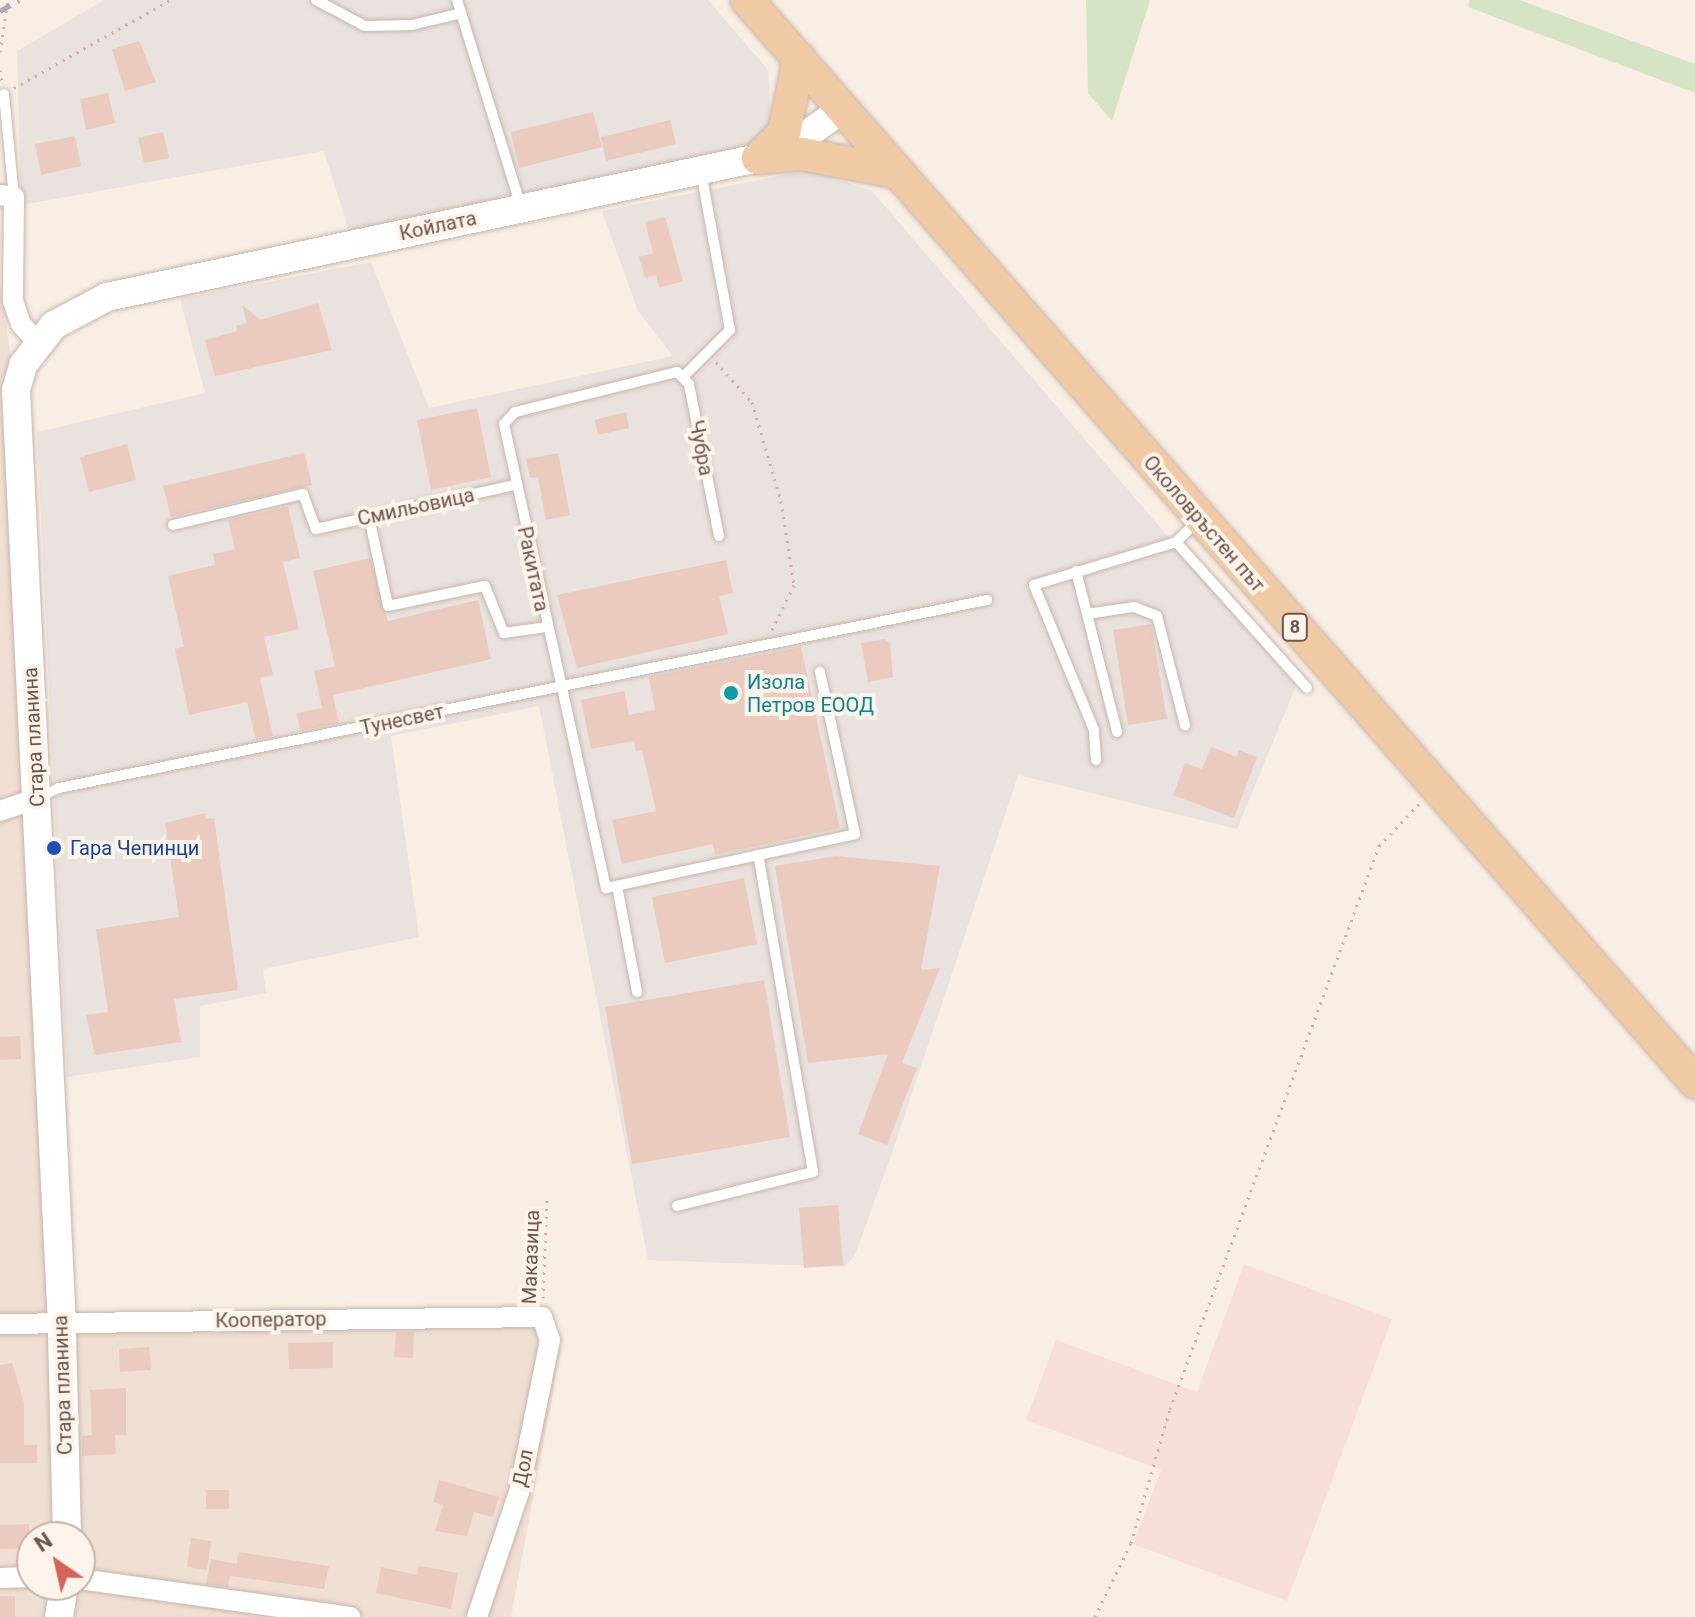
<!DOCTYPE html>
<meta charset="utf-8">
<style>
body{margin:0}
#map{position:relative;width:1695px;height:1617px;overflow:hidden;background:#f9eee4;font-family:Roboto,sans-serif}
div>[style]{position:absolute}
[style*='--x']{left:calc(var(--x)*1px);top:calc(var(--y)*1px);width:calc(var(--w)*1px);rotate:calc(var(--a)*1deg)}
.residential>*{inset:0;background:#f0dfd3}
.commercial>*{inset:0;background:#f8ded9}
.industrial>*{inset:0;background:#e9e2de}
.green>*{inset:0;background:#d6e4c5}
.building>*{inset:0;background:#ebcbbf}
.path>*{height:3px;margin-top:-1.5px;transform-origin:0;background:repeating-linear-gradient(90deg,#cfaea3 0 2px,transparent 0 8px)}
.roads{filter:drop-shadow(0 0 2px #c8b5ac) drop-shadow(0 0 2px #c8b5ac)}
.lane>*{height:10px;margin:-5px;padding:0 5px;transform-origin:5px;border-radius:5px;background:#fff}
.street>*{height:20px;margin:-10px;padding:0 10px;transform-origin:10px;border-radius:10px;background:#fff}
.secondary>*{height:28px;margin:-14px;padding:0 14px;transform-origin:14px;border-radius:14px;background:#fff}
.primary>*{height:32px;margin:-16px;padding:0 16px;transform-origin:16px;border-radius:16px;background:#f0caa4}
.rail>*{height:5px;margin-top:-2.5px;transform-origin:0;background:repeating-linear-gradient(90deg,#b0a5c0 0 12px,transparent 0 20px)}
.dots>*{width:22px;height:22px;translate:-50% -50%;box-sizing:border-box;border:4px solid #fcf3ea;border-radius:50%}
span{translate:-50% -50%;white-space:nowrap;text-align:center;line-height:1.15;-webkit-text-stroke:8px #fcf3ea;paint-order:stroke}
.shield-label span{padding:2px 6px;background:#fcf3ea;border:2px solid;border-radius:6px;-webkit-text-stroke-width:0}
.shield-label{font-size:18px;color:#6e554d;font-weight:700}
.street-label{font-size:20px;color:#6e554d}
.culture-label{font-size:20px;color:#0d838f}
.left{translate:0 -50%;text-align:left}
.transit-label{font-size:20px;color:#164399}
.north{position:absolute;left:16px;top:1521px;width:80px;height:80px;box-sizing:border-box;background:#fcf3ea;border:2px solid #c3b4ab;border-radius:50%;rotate:326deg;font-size:22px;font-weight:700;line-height:32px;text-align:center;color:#6e554d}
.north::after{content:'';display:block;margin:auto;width:28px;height:36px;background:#d46458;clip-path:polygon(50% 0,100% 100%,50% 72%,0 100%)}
</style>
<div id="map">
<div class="residential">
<i style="clip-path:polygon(evenodd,0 283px,16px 390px,62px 1324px,516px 1315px,557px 1331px,561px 1348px,511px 1617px,0 1617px,0 283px,32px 1537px,80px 1537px,80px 1585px,32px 1585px,32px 1537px)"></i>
</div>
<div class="commercial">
<i style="clip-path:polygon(1244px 1264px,1392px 1319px,1287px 1601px,1133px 1544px,1161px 1470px,1026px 1420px,1056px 1340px,1197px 1392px)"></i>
</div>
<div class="industrial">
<i style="clip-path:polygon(104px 0,708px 0,768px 70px,771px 126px,745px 148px,349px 231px,324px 151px,21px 205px,17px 51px)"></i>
<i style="clip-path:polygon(809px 170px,872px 191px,1296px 686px,1237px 829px,1018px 775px,894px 1147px,855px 1255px,844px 1267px,648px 1260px,539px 706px,391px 736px,419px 937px,263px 969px,266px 993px,200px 1006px,200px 1057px,67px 1077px,37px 432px,205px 393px,180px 299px,371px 262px,429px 408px,673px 356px,638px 311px,602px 211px)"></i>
</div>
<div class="green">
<i style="clip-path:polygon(1086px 0,1150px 0,1112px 121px,1088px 93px)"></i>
<i style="clip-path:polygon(1469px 0,1520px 0,1695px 64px,1695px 93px,1468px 7px)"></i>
</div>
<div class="building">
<i style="clip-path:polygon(139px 41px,156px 82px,125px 91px,112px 49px)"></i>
<i style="clip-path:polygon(108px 93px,115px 123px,86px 130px,80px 99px)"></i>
<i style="clip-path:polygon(593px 112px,602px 147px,519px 168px,511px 132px)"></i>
<i style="clip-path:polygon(670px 120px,676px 144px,606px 161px,601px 137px)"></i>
<i style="clip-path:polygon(163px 132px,169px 158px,144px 163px,138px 138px)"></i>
<i style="clip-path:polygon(75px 136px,81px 166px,41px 175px,35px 144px)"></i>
<i style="clip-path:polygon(665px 217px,683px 281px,659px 288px,656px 275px,645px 278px,639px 257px,653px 253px,645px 222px)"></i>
<i style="clip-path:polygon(318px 303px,332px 350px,215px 376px,205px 340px,237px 331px,236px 326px,247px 323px,242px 305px,260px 320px)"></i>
<i style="clip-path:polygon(477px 408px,491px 477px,431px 490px,417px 420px)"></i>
<i style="clip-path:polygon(626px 412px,629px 428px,598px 435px,595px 420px)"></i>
<i style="clip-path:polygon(127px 444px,136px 480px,89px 492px,80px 457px)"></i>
<i style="clip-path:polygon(304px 453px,312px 485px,171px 517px,163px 486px)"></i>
<i style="clip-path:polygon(558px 453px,570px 515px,546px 520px,538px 477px,530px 478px,526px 459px)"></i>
<i style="clip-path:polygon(288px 506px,300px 558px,283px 562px,299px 629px,264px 637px,273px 675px,260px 678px,273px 736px,256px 740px,247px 702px,189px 715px,175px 649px,184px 647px,168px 576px,215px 565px,213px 554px,235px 549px,228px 520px)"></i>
<i style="clip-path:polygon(370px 558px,388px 621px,478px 600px,491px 659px,333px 695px,339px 723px,300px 731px,297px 713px,322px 708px,314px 671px,335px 666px,313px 571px)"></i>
<i style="clip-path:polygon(726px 560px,733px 593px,719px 596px,728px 634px,577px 668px,557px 595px)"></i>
<i style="clip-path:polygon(1151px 624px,1167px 719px,1128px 725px,1113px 630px)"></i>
<i style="clip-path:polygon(884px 639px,890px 643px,893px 677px,868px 682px,861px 643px)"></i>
<i style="clip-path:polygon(801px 647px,840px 828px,715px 855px,713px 844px,622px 864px,612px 820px,656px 811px,642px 750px,636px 752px,634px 741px,591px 749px,581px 700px,624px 691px,629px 715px,655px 710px,649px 677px)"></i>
<i style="clip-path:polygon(1211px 747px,1237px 757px,1239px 750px,1257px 757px,1234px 818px,1173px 795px,1185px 763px,1202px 769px)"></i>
<i style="clip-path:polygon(205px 813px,206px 819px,214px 818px,238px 990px,174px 999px,181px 1042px,95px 1055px,86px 1015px,108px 1012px,96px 929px,179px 917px,165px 823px)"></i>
<i style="clip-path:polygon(836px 856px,940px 866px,921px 970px,940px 968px,902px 1063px,917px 1068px,887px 1145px,858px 1134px,888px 1054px,808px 1063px,775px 866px)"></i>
<i style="clip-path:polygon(744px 878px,757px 944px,665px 963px,652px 897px)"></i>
<i style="clip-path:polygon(764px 980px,790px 1137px,632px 1164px,605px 1007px)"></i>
<i style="clip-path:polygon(20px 1036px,21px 1059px,0 1060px,0 1037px)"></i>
<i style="clip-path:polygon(838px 1205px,843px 1265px,804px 1268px,799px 1208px)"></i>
<i style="clip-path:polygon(396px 1332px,414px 1332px,413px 1358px,394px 1357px)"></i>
<i style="clip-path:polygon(333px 1342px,333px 1368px,289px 1369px,288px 1343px)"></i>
<i style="clip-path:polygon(149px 1347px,151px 1370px,120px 1372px,119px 1349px)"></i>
<i style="clip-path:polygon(12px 1363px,24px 1403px,24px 1445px,37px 1445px,37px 1463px,0 1463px,0 1365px)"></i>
<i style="clip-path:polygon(126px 1388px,126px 1435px,115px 1435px,116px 1454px,82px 1456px,82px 1436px,92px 1435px,90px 1390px)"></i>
<i style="clip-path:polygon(439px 1480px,499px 1497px,493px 1517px,474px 1512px,467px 1536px,435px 1531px,443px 1505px,433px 1502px)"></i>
<i style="clip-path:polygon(206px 1490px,229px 1490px,229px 1509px,206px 1509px)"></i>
<i style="clip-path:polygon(29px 1524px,30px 1548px,0 1549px,0 1525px)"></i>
<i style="clip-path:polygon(191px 1538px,211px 1541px,207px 1570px,187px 1567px)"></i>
<i style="clip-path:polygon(239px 1552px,329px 1566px,324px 1589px,230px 1576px,228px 1587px,206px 1584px,211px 1559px,237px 1564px)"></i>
<i style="clip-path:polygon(419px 1566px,458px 1573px,451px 1609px,376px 1593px,381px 1567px,417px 1575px)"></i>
<i style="clip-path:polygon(0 1596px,15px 1596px,15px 1617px,0 1617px)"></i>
</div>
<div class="path">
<i style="--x:0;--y:52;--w:53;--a:-81.3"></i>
<i style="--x:0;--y:70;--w:12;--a:81"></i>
<i style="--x:14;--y:88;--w:179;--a:-29.4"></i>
<i style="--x:716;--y:362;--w:54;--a:48"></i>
<i style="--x:752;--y:402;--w:103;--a:73.7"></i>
<i style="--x:781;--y:501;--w:85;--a:81.2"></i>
<i style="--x:794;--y:585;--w:50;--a:116.1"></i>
<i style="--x:543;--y:1298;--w:101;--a:-87.7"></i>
<i style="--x:1095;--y:1617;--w:82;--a:-64.1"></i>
<i style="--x:1131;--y:1543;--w:140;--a:-73.8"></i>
<i style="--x:1170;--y:1409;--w:601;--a:-69.63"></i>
<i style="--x:1379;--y:846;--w:58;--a:-46.4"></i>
</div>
<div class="roads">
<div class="lane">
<i style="--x:316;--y:0;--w:55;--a:28"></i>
<i style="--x:365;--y:26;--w:47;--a:-1.2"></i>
<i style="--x:412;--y:25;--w:51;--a:-13.5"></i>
<i style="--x:457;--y:0;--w:217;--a:72.8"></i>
<i style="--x:4;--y:94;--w:103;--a:84.5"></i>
<i style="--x:684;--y:376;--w:65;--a:-45"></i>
<i style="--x:730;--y:330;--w:161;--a:-100.4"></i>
<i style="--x:369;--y:517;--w:91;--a:77.9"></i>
<i style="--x:388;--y:606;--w:99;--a:-11.7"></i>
<i style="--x:485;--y:586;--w:51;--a:68"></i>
<i style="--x:504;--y:633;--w:42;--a:-8.1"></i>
<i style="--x:173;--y:525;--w:134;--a:-13.4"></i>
<i style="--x:303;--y:494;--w:37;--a:70"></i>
<i style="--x:316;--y:529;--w:204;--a:-12.5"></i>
<i style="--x:719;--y:536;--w:155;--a:-101.2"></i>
<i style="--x:689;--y:384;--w:17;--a:-135"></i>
<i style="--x:677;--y:372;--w:167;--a:166.1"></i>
<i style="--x:515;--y:412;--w:16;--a:133"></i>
<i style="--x:504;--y:424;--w:475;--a:77.6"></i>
<i style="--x:606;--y:888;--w:255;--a:-12.2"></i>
<i style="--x:855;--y:834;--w:166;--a:-102.2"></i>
<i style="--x:1176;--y:542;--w:196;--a:48.1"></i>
<i style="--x:1076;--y:571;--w:166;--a:75.7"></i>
<i style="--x:1087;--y:614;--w:48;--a:-8.5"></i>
<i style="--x:1134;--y:607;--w:25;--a:21"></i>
<i style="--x:1157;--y:616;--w:113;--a:75.6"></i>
<i style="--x:1096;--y:760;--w:30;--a:-94"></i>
<i style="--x:1094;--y:730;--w:157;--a:-112.5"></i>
<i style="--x:1034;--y:585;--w:148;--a:-16.8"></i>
<i style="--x:1176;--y:542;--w:29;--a:-44"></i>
<i style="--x:39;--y:797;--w:22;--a:-24"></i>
<i style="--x:59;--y:788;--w:947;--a:-11.45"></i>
<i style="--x:617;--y:886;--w:108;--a:79.3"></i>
<i style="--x:677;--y:1206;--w:140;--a:-14"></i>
<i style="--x:813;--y:1172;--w:322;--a:-99.8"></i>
</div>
<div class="street">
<i style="--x:0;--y:195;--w:14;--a:8"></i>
<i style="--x:14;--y:197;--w:104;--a:90.6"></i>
<i style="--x:13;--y:301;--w:24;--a:71"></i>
<i style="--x:21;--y:324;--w:24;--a:48"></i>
<i style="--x:0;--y:811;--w:39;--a:-19"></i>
<i style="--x:0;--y:1324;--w:542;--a:-0.74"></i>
<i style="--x:542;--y:1317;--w:24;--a:71"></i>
<i style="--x:550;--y:1340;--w:155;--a:101.5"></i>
<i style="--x:519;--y:1492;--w:132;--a:108.6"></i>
<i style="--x:0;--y:1578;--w:32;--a:-2"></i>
<i style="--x:80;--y:1579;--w:273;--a:8"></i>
</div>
<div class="secondary">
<i style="--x:67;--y:1537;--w:212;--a:-91.4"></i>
<i style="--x:62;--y:1325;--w:936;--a:-92.82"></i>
<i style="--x:16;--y:390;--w:26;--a:-74"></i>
<i style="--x:23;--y:365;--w:51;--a:-52.2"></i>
<i style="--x:54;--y:325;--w:60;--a:-27.8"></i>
<i style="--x:107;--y:297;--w:666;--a:-12.05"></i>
<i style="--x:758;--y:158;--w:43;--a:-23"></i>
<i style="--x:798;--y:141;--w:53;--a:-35.8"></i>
<i style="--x:59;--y:1617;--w:32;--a:-81"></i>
</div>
<div class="primary">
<i style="--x:747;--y:0;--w:1439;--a:48.78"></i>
<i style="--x:758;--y:158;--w:44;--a:-5.2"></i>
<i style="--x:802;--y:154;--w:96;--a:10.8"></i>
<i style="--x:758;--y:158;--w:36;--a:-44"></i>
<i style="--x:784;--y:133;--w:76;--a:-78.5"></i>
</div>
</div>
<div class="rail">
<i style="--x:0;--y:11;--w:22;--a:-30"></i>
</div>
<div class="dots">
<i style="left:731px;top:693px;background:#0f9aa8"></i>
<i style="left:54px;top:848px;background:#1a4fb4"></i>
</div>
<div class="shield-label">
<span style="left:1295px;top:627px">8</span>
</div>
<div class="street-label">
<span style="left:438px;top:226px;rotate:-12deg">Койлата</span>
<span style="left:701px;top:448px;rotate:79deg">Чубра</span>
<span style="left:416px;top:507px;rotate:-12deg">Смильовица</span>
<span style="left:1204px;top:524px;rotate:49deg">Околовръстен път</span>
<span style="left:533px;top:569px;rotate:78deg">Ракитата</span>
<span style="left:402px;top:720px;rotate:-12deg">Тунесвет</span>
<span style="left:34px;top:737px;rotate:-93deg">Стара планина</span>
<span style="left:531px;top:1257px;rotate:-88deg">Маказица</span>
<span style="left:271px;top:1320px;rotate:-1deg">Кооператор</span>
<span style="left:63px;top:1385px;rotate:-92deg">Стара планина</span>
<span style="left:523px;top:1468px;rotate:-79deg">Дол</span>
</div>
<div class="culture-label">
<span class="left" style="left:747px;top:694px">Изола<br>Петров ЕООД</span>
</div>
<div class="transit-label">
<span class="left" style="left:70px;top:848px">Гара Чепинци</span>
</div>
<div class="north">N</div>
</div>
